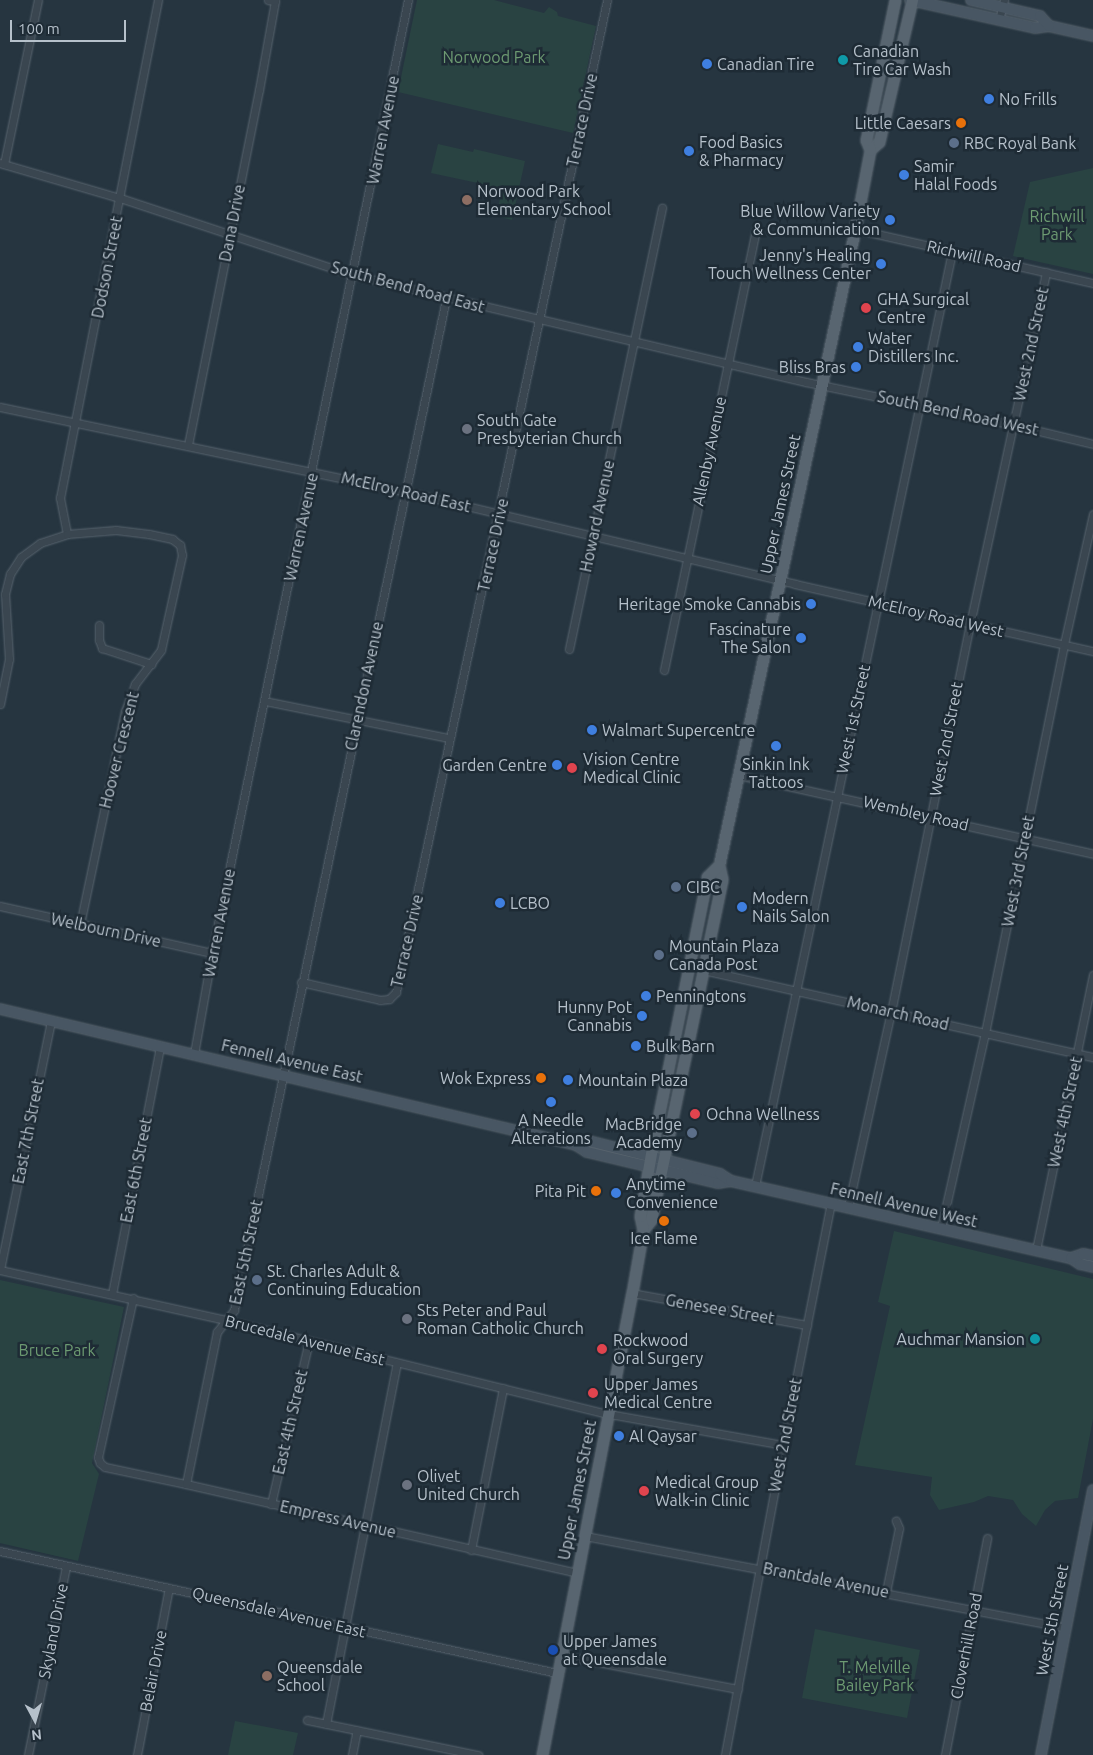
<!DOCTYPE html>
<style>
body{margin:0}
#map{position:relative;width:1093px;height:1755px;overflow:hidden;background:#263540;font-family:Ubuntu,sans-serif}
div>[style]{position:absolute}
[style*='--x']{left:calc(var(--x)*1px);top:calc(var(--y)*1px);width:calc(var(--w)*1px);rotate:calc(var(--a)*1deg)}
.green>*{inset:0;background:#294342}
.roads{filter:drop-shadow(0 0 1px #58646e) drop-shadow(0 0 1px #58646e)}
.street>*{height:7px;margin:-3.5px;padding:0 3.5px;transform-origin:3.5px;border-radius:3.5px;background:#3a4650}
.secondary>*{height:10px;margin:-5px;padding:0 5px;transform-origin:5px;border-radius:5px;background:#485663}
.primary>*{height:11px;margin:-5.5px;padding:0 5.5px;transform-origin:5.5px;border-radius:5.5px;background:#586570}
.dots>*{width:14px;height:14px;translate:-50% -50%;box-sizing:border-box;border:2px solid #1e2b35;border-radius:50%}
span{translate:-50% -50%;white-space:nowrap;text-align:center;line-height:1.15;-webkit-text-stroke:5px #1e2b35;paint-order:stroke}
.poi-label{font-size:16px;color:#b6c1cb}
.left{translate:0 -50%;text-align:left}
.right{translate:-100% -50%;text-align:right}
.park-label{font-size:16px;color:#6d9b72}
.street-label{font-size:16px;color:#b6c1cb}
.north{position:absolute;left:10px;top:1695px;width:50px;height:50px;-webkit-text-stroke:4px #1e2b35;paint-order:stroke;rotate:174deg;font-size:14px;font-weight:700;line-height:20px;text-align:center;color:#b6c1cb}
.north::after{content:'';display:block;margin:auto;width:18px;height:22px;background:#b6c1cb;clip-path:polygon(50% 0,100% 100%,50% 72%,0 100%)}
.scale{position:absolute;left:10px;top:20px;width:116px;height:22px;box-sizing:border-box;border:2px solid #b6c1cb;border-top:0;padding-left:6px;font-size:15px;line-height:18px;white-space:nowrap;color:#b6c1cb;-webkit-text-stroke:4px #1e2b35;paint-order:stroke}
</style>
<div id="map">
<div class="green">
<i style="clip-path:polygon(417px 0,494px 0,544px 13px,549px 7px,557px 12px,558px 16px,596px 26px,573px 133px,398px 92px)"></i>
<i style="clip-path:polygon(438px 144px,473px 152px,474px 149px,525px 161px,512px 220px,496px 216px,501px 194px,498px 189px,490px 188px,490px 191px,486px 190px,487px 185px,431px 173px)"></i>
<i style="clip-path:polygon(1093px 168px,1093px 274px,1013px 256px,1030px 182px)"></i>
<i style="clip-path:polygon(894px 1231px,1093px 1279px,1093px 1419px,1078px 1498px,1055px 1501px,1045px 1510px,1036px 1526px,1022px 1514px,1013px 1500px,988px 1496px,974px 1502px,939px 1510px,930px 1495px,932px 1477px,855px 1465px,890px 1306px,878px 1302px)"></i>
<i style="clip-path:polygon(0 1280px,124px 1307px,92px 1463px,99px 1474px,78px 1561px,0 1543px)"></i>
<i style="clip-path:polygon(815px 1629px,920px 1650px,907px 1718px,802px 1698px)"></i>
<i style="clip-path:polygon(235px 1721px,298px 1733px,293px 1755px,228px 1755px)"></i>
</div>
<div class="roads">
<div class="street">
<i style="--x:999;--y:20;--w:21;--a:-76"></i>
<i style="--x:0;--y:163;--w:125;--a:16.3"></i>
<i style="--x:120;--y:198;--w:245;--a:18.3"></i>
<i style="--x:353;--y:275;--w:465;--a:13.3"></i>
<i style="--x:806;--y:382;--w:212;--a:11.7"></i>
<i style="--x:1014;--y:425;--w:81;--a:13.5"></i>
<i style="--x:4;--y:164;--w:167;--a:-78.3"></i>
<i style="--x:855;--y:229;--w:244;--a:12.8"></i>
<i style="--x:0;--y:407;--w:416;--a:11.8"></i>
<i style="--x:407;--y:492;--w:399;--a:13.3"></i>
<i style="--x:795;--y:584;--w:305;--a:12.7"></i>
<i style="--x:188;--y:445;--w:362;--a:-78.7"></i>
<i style="--x:259;--y:90;--w:90;--a:-79.8"></i>
<i style="--x:275;--y:1;--w:7;--a:-172"></i>
<i style="--x:67;--y:534;--w:37;--a:-101"></i>
<i style="--x:60;--y:498;--w:508;--a:-78.87"></i>
<i style="--x:99;--y:625;--w:15;--a:90"></i>
<i style="--x:99;--y:640;--w:9;--a:69"></i>
<i style="--x:102;--y:648;--w:52;--a:18.1"></i>
<i style="--x:569;--y:649;--w:451;--a:-78.1"></i>
<i style="--x:664;--y:670;--w:449;--a:-78.2"></i>
<i style="--x:265;--y:701;--w:188;--a:11.4"></i>
<i style="--x:0;--y:704;--w:46;--a:-78.7"></i>
<i style="--x:9;--y:659;--w:65;--a:-93.5"></i>
<i style="--x:5;--y:594;--w:21;--a:-76"></i>
<i style="--x:10;--y:574;--w:20;--a:-57"></i>
<i style="--x:21;--y:557;--w:24;--a:-36"></i>
<i style="--x:40;--y:543;--w:28;--a:-18"></i>
<i style="--x:67;--y:534;--w:49;--a:-4.7"></i>
<i style="--x:116;--y:530;--w:33;--a:7"></i>
<i style="--x:149;--y:534;--w:24;--a:12"></i>
<i style="--x:172;--y:539;--w:10;--a:37"></i>
<i style="--x:180;--y:545;--w:10;--a:79"></i>
<i style="--x:182;--y:555;--w:97;--a:102.5"></i>
<i style="--x:161;--y:650;--w:43;--a:127.4"></i>
<i style="--x:135;--y:684;--w:29;--a:110"></i>
<i style="--x:125;--y:711;--w:218;--a:101.9"></i>
<i style="--x:738;--y:775;--w:364;--a:12.5"></i>
<i style="--x:0;--y:906;--w:217;--a:12.5"></i>
<i style="--x:703;--y:970;--w:400;--a:12.6"></i>
<i style="--x:301;--y:982;--w:81;--a:12.8"></i>
<i style="--x:380;--y:1000;--w:9;--a:-6"></i>
<i style="--x:389;--y:999;--w:10;--a:-45"></i>
<i style="--x:396;--y:992;--w:1014;--a:-77.99"></i>
<i style="--x:51;--y:1021;--w:254;--a:101.6"></i>
<i style="--x:0;--y:1270;--w:230;--a:12.5"></i>
<i style="--x:225;--y:1320;--w:395;--a:13.8"></i>
<i style="--x:609;--y:1414;--w:177;--a:10.1"></i>
<i style="--x:194;--y:1054;--w:103;--a:-79.9"></i>
<i style="--x:212;--y:953;--w:973;--a:-78.38"></i>
<i style="--x:755;--y:1186;--w:955;--a:-78.09"></i>
<i style="--x:848;--y:1207;--w:200;--a:-77.6"></i>
<i style="--x:891;--y:1012;--w:396;--a:-78.5"></i>
<i style="--x:970;--y:624;--w:360;--a:-77.8"></i>
<i style="--x:941;--y:1228;--w:200;--a:-77.3"></i>
<i style="--x:985;--y:1033;--w:397;--a:-78.5"></i>
<i style="--x:1064;--y:644;--w:133;--a:-77.4"></i>
<i style="--x:1036;--y:1250;--w:281;--a:-78.3"></i>
<i style="--x:632;--y:1293;--w:178;--a:10.4"></i>
<i style="--x:112;--y:1294;--w:253;--a:-79"></i>
<i style="--x:133;--y:1298;--w:163;--a:102.4"></i>
<i style="--x:98;--y:1457;--w:6;--a:72"></i>
<i style="--x:100;--y:1463;--w:6;--a:39"></i>
<i style="--x:105;--y:1467;--w:83;--a:11.9"></i>
<i style="--x:186;--y:1484;--w:401;--a:12.8"></i>
<i style="--x:186;--y:1484;--w:155;--a:-78.5"></i>
<i style="--x:217;--y:1332;--w:28;--a:-52"></i>
<i style="--x:234;--y:1310;--w:1033;--a:-78.16"></i>
<i style="--x:271;--y:1504;--w:167;--a:-76.9"></i>
<i style="--x:585;--y:1536;--w:490;--a:10.8"></i>
<i style="--x:471;--y:1550;--w:165;--a:-78.8"></i>
<i style="--x:0;--y:1551;--w:570;--a:12.35"></i>
<i style="--x:886;--y:1592;--w:65;--a:-78.5"></i>
<i style="--x:899;--y:1528;--w:8;--a:-113"></i>
<i style="--x:561;--y:1655;--w:180;--a:10.9"></i>
<i style="--x:307;--y:1720;--w:175;--a:11.6"></i>
<i style="--x:326;--y:1724;--w:368;--a:-78.9"></i>
<i style="--x:28;--y:1755;--w:193;--a:-78.6"></i>
<i style="--x:137;--y:1755;--w:170;--a:-79.2"></i>
<i style="--x:352;--y:1755;--w:25;--a:-79"></i>
<i style="--x:725;--y:1755;--w:315;--a:-79.4"></i>
<i style="--x:783;--y:1445;--w:247;--a:-78.8"></i>
<i style="--x:945;--y:1755;--w:221;--a:-79"></i>
</div>
<div class="secondary">
<i style="--x:910;--y:0;--w:128;--a:12.6"></i>
<i style="--x:1035;--y:28;--w:14;--a:-8"></i>
<i style="--x:1049;--y:26;--w:45;--a:12.8"></i>
<i style="--x:971;--y:0;--w:71;--a:13.1"></i>
<i style="--x:1040;--y:16;--w:13;--a:48"></i>
<i style="--x:0;--y:1009;--w:592;--a:13.28"></i>
<i style="--x:576;--y:1145;--w:13;--a:32"></i>
<i style="--x:587;--y:1152;--w:135;--a:13.3"></i>
<i style="--x:718;--y:1183;--w:13;--a:-9"></i>
<i style="--x:576;--y:1145;--w:14;--a:-17"></i>
<i style="--x:589;--y:1141;--w:135;--a:14.1"></i>
<i style="--x:720;--y:1174;--w:13;--a:32"></i>
<i style="--x:731;--y:1181;--w:349;--a:12.8"></i>
<i style="--x:1071;--y:1258;--w:11;--a:34"></i>
<i style="--x:1080;--y:1264;--w:13;--a:13"></i>
<i style="--x:1071;--y:1258;--w:13;--a:-18"></i>
<i style="--x:1083;--y:1254;--w:10;--a:11"></i>
<i style="--x:1041;--y:1755;--w:270;--a:-78.9"></i>
</div>
<div class="primary">
<i style="--x:870;--y:150;--w:12;--a:-42"></i>
<i style="--x:879;--y:142;--w:146;--a:-76.9"></i>
<i style="--x:643;--y:1230;--w:13;--a:-51"></i>
<i style="--x:651;--y:1220;--w:348;--a:-78.2"></i>
<i style="--x:722;--y:879;--w:14;--a:-102"></i>
<i style="--x:719;--y:865;--w:650;--a:-77.93"></i>
<i style="--x:855;--y:229;--w:80;--a:-79.2"></i>
<i style="--x:870;--y:150;--w:11;--a:-112"></i>
<i style="--x:866;--y:140;--w:143;--a:-78.3"></i>
<i style="--x:542;--y:1755;--w:471;--a:-79"></i>
<i style="--x:632;--y:1293;--w:64;--a:-80.1"></i>
<i style="--x:643;--y:1230;--w:14;--a:-102"></i>
<i style="--x:640;--y:1216;--w:69;--a:-80"></i>
<i style="--x:652;--y:1148;--w:277;--a:-78.5"></i>
<i style="--x:707;--y:877;--w:17;--a:-45"></i>
</div>
</div>
<div class="dots">
<i style="left:843px;top:60px;background:#0f9aa8"></i>
<i style="left:707px;top:64px;background:#3f7fe0"></i>
<i style="left:989px;top:99px;background:#3f7fe0"></i>
<i style="left:961px;top:123px;background:#e8710a"></i>
<i style="left:954px;top:143px;background:#5c6f8a"></i>
<i style="left:689px;top:151px;background:#3f7fe0"></i>
<i style="left:904px;top:175px;background:#3f7fe0"></i>
<i style="left:467px;top:200px;background:#8d6e63"></i>
<i style="left:890px;top:220px;background:#3f7fe0"></i>
<i style="left:881px;top:264px;background:#3f7fe0"></i>
<i style="left:866px;top:308px;background:#e0444e"></i>
<i style="left:858px;top:347px;background:#3f7fe0"></i>
<i style="left:856px;top:367px;background:#3f7fe0"></i>
<i style="left:467px;top:429px;background:#6b7280"></i>
<i style="left:811px;top:604px;background:#3f7fe0"></i>
<i style="left:801px;top:638px;background:#3f7fe0"></i>
<i style="left:592px;top:730px;background:#3f7fe0"></i>
<i style="left:776px;top:746px;background:#3f7fe0"></i>
<i style="left:557px;top:765px;background:#3f7fe0"></i>
<i style="left:572px;top:768px;background:#e0444e"></i>
<i style="left:676px;top:887px;background:#5c6f8a"></i>
<i style="left:500px;top:903px;background:#3f7fe0"></i>
<i style="left:742px;top:907px;background:#3f7fe0"></i>
<i style="left:659px;top:955px;background:#5c6f8a"></i>
<i style="left:646px;top:996px;background:#3f7fe0"></i>
<i style="left:642px;top:1016px;background:#3f7fe0"></i>
<i style="left:636px;top:1046px;background:#3f7fe0"></i>
<i style="left:541px;top:1078px;background:#e8710a"></i>
<i style="left:568px;top:1080px;background:#3f7fe0"></i>
<i style="left:551px;top:1102px;background:#3f7fe0"></i>
<i style="left:695px;top:1114px;background:#e0444e"></i>
<i style="left:692px;top:1133px;background:#5c6f8a"></i>
<i style="left:596px;top:1191px;background:#e8710a"></i>
<i style="left:616px;top:1193px;background:#3f7fe0"></i>
<i style="left:664px;top:1221px;background:#e8710a"></i>
<i style="left:257px;top:1280px;background:#5c6f8a"></i>
<i style="left:407px;top:1319px;background:#6b7280"></i>
<i style="left:1035px;top:1339px;background:#0f9aa8"></i>
<i style="left:602px;top:1349px;background:#e0444e"></i>
<i style="left:593px;top:1393px;background:#e0444e"></i>
<i style="left:619px;top:1436px;background:#3f7fe0"></i>
<i style="left:407px;top:1485px;background:#6b7280"></i>
<i style="left:644px;top:1491px;background:#e0444e"></i>
<i style="left:553px;top:1650px;background:#1a4fb4"></i>
<i style="left:267px;top:1676px;background:#8d6e63"></i>
</div>
<div class="poi-label">
<span class="left" style="left:853px;top:60px">Canadian<br>Tire Car Wash</span>
<span class="left" style="left:717px;top:64px">Canadian Tire</span>
<span class="left" style="left:999px;top:99px">No Frills</span>
<span class="right" style="left:951px;top:123px">Little Caesars</span>
<span class="left" style="left:699px;top:151px">Food Basics<br>&amp; Pharmacy</span>
<span class="left" style="left:964px;top:143px">RBC Royal Bank</span>
<span class="left" style="left:914px;top:175px">Samir<br>Halal Foods</span>
<span class="left" style="left:477px;top:200px">Norwood Park<br>Elementary School</span>
<span class="right" style="left:880px;top:220px">Blue Willow Variety<br>&amp; Communication</span>
<span class="right" style="left:871px;top:264px">Jenny's Healing<br>Touch Wellness Center</span>
<span class="left" style="left:877px;top:308px">GHA Surgical<br>Centre</span>
<span class="left" style="left:868px;top:347px">Water<br>Distillers Inc.</span>
<span class="right" style="left:846px;top:367px">Bliss Bras</span>
<span class="left" style="left:477px;top:429px">South Gate<br>Presbyterian Church</span>
<span class="right" style="left:801px;top:604px">Heritage Smoke Cannabis</span>
<span class="right" style="left:791px;top:638px">Fascinature<br>The Salon</span>
<span class="left" style="left:602px;top:730px">Walmart Supercentre</span>
<span class="left" style="left:583px;top:768px">Vision Centre<br>Medical Clinic</span>
<span style="left:776px;top:773px">Sinkin Ink<br>Tattoos</span>
<span class="right" style="left:547px;top:765px">Garden Centre</span>
<span class="left" style="left:686px;top:887px">CIBC</span>
<span class="left" style="left:752px;top:907px">Modern<br>Nails Salon</span>
<span class="left" style="left:510px;top:903px">LCBO</span>
<span class="left" style="left:669px;top:955px">Mountain Plaza<br>Canada Post</span>
<span class="left" style="left:656px;top:996px">Penningtons</span>
<span class="right" style="left:632px;top:1016px">Hunny Pot<br>Cannabis</span>
<span class="left" style="left:646px;top:1046px">Bulk Barn</span>
<span class="right" style="left:531px;top:1078px">Wok Express</span>
<span class="left" style="left:578px;top:1080px">Mountain Plaza</span>
<span class="left" style="left:706px;top:1114px">Ochna Wellness</span>
<span style="left:551px;top:1129px">A Needle<br>Alterations</span>
<span class="right" style="left:682px;top:1133px">MacBridge<br>Academy</span>
<span class="left" style="left:626px;top:1193px">Anytime<br>Convenience</span>
<span class="right" style="left:586px;top:1191px">Pita Pit</span>
<span style="left:664px;top:1238px">Ice Flame</span>
<span class="left" style="left:267px;top:1280px">St. Charles Adult &amp;<br>Continuing Education</span>
<span class="left" style="left:417px;top:1319px">Sts Peter and Paul<br>Roman Catholic Church</span>
<span class="right" style="left:1025px;top:1339px">Auchmar Mansion</span>
<span class="left" style="left:613px;top:1349px">Rockwood<br>Oral Surgery</span>
<span class="left" style="left:604px;top:1393px">Upper James<br>Medical Centre</span>
<span class="left" style="left:629px;top:1436px">Al Qaysar</span>
<span class="left" style="left:417px;top:1485px">Olivet<br>United Church</span>
<span class="left" style="left:655px;top:1491px">Medical Group<br>Walk-in Clinic</span>
<span class="left" style="left:563px;top:1650px">Upper James<br>at Queensdale</span>
<span class="left" style="left:277px;top:1676px">Queensdale<br>School</span>
</div>
<div class="park-label">
<span style="left:494px;top:57px">Norwood Park</span>
<span style="left:1057px;top:225px">Richwill<br>Park</span>
<span style="left:57px;top:1350px">Bruce Park</span>
<span style="left:875px;top:1676px">T. Melville<br>Bailey Park</span>
</div>
<div class="street-label">
<span style="left:582px;top:120px;rotate:-78deg">Terrace Drive</span>
<span style="left:383px;top:130px;rotate:-79deg">Warren Avenue</span>
<span style="left:232px;top:223px;rotate:-79deg">Dana Drive</span>
<span style="left:974px;top:256px;rotate:13deg">Richwill Road</span>
<span style="left:107px;top:267px;rotate:-79deg">Dodson Street</span>
<span style="left:408px;top:287px;rotate:15deg">South Bend Road East</span>
<span style="left:1031px;top:344px;rotate:-78deg">West 2nd Street</span>
<span style="left:958px;top:413px;rotate:12deg">South Bend Road West</span>
<span style="left:709px;top:451px;rotate:-78deg">Allenby Avenue</span>
<span style="left:406px;top:492px;rotate:13deg">McElroy Road East</span>
<span style="left:780px;top:504px;rotate:-78deg">Upper James Street</span>
<span style="left:597px;top:516px;rotate:-78deg">Howard Avenue</span>
<span style="left:301px;top:527px;rotate:-78deg">Warren Avenue</span>
<span style="left:493px;top:545px;rotate:-78deg">Terrace Drive</span>
<span style="left:936px;top:616px;rotate:13deg">McElroy Road West</span>
<span style="left:364px;top:686px;rotate:-78deg">Clarendon Avenue</span>
<span style="left:853px;top:719px;rotate:-78deg">West 1st Street</span>
<span style="left:946px;top:739px;rotate:-79deg">West 2nd Street</span>
<span style="left:119px;top:750px;rotate:-76deg">Hoover Crescent</span>
<span style="left:916px;top:813px;rotate:13deg">Wembley Road</span>
<span style="left:1018px;top:871px;rotate:-79deg">West 3rd Street</span>
<span style="left:219px;top:923px;rotate:-79deg">Warren Avenue</span>
<span style="left:106px;top:930px;rotate:12deg">Welbourn Drive</span>
<span style="left:407px;top:941px;rotate:-77deg">Terrace Drive</span>
<span style="left:898px;top:1013px;rotate:13deg">Monarch Road</span>
<span style="left:292px;top:1061px;rotate:13deg">Fennell Avenue East</span>
<span style="left:1065px;top:1112px;rotate:-78deg">West 4th Street</span>
<span style="left:28px;top:1131px;rotate:-79deg">East 7th Street</span>
<span style="left:136px;top:1170px;rotate:-79deg">East 6th Street</span>
<span style="left:904px;top:1205px;rotate:13deg">Fennell Avenue West</span>
<span style="left:246px;top:1252px;rotate:-78deg">East 5th Street</span>
<span style="left:720px;top:1309px;rotate:10deg">Genesee Street</span>
<span style="left:305px;top:1340px;rotate:14deg">Brucedale Avenue East</span>
<span style="left:290px;top:1422px;rotate:-77deg">East 4th Street</span>
<span style="left:785px;top:1435px;rotate:-79deg">West 2nd Street</span>
<span style="left:577px;top:1490px;rotate:-79deg">Upper James Street</span>
<span style="left:338px;top:1519px;rotate:13deg">Empress Avenue</span>
<span style="left:826px;top:1580px;rotate:11deg">Brantdale Avenue</span>
<span style="left:279px;top:1612px;rotate:13deg">Queensdale Avenue East</span>
<span style="left:1052px;top:1620px;rotate:-79deg">West 5th Street</span>
<span style="left:53px;top:1631px;rotate:-79deg">Skyland Drive</span>
<span style="left:966px;top:1646px;rotate:-79deg">Cloverhill Road</span>
<span style="left:153px;top:1671px;rotate:-79deg">Belair Drive</span>
</div>
<div class="north">N</div>
<div class="scale">100 m</div>
</div>
